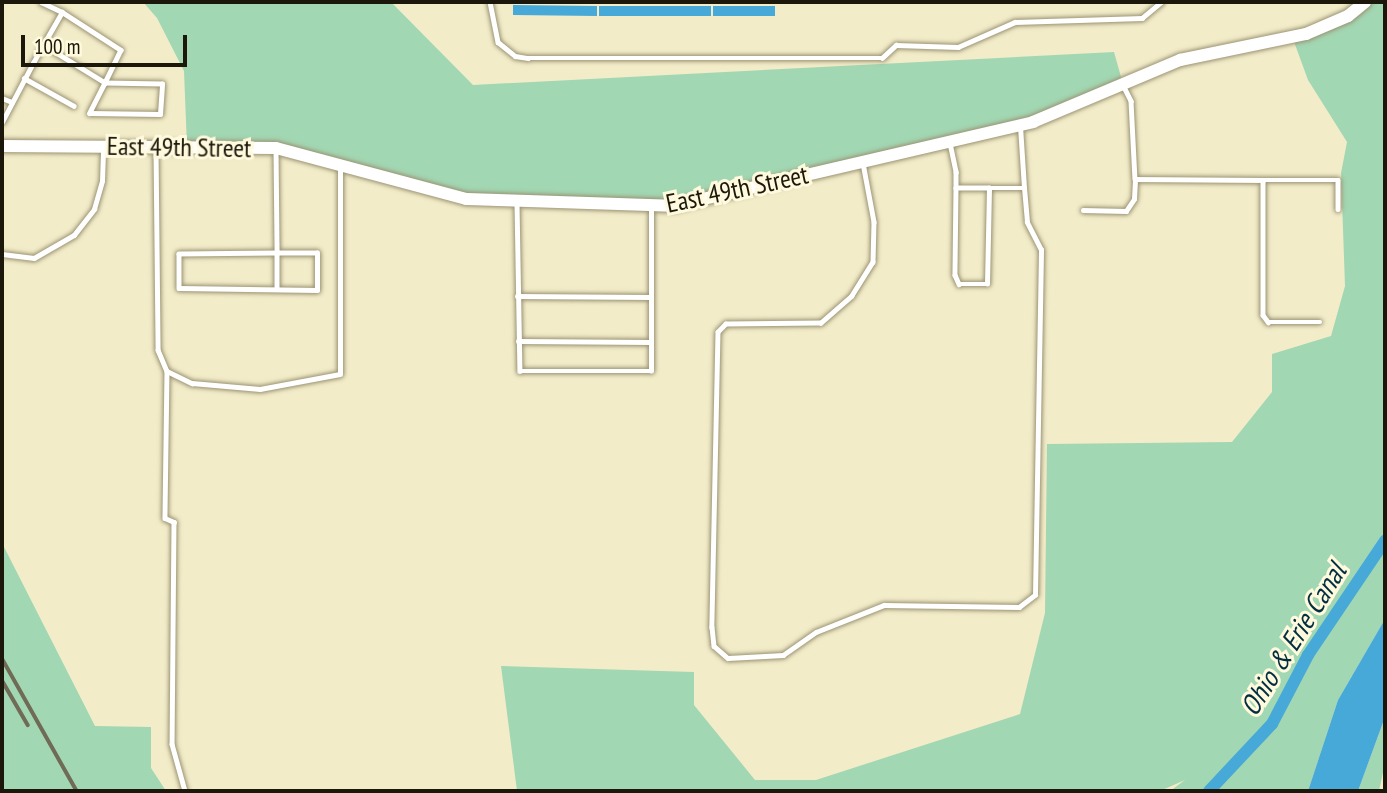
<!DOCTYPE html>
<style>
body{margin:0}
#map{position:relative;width:1387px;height:793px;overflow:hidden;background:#f3ecc9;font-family:"PT Sans Narrow",sans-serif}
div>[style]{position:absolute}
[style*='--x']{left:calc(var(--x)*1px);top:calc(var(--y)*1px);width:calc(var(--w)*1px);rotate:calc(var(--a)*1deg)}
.green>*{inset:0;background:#a2d7b3}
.water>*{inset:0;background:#47a9d8}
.canal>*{height:12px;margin:-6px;padding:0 6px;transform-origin:6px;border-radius:6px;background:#47a9d8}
.roads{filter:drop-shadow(0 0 2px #9b9474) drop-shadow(0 0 2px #9b9474)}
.service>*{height:4.5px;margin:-2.25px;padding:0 2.25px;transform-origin:2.25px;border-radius:2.25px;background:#fff}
.tertiary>*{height:12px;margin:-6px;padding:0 6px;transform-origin:6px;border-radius:6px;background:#fff}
.rail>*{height:3.5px;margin:-1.75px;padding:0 1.75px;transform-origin:1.75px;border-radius:1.75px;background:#706b56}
span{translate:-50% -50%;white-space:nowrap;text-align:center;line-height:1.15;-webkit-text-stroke:6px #fff9dd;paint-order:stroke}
.street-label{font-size:26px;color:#1b180b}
.water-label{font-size:28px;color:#012e41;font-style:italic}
.frame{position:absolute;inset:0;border:4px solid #1b180b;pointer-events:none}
.scale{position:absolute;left:21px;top:35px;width:166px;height:32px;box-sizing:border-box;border:4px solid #1b180b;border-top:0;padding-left:9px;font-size:21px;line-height:24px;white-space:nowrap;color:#1b180b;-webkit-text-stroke:5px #fff9dd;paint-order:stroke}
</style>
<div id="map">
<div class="green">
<i style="clip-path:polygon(143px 2px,391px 2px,473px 85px,1114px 52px,1123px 84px,1033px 122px,673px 206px,466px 199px,276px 148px,187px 147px,184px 71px,157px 18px)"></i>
<i style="clip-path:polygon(1365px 2px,1385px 2px,1385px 619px,1338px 700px,1308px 791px,1170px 791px,1185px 780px,1160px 791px,517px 791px,501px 666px,694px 672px,694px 705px,755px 780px,816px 780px,1020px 714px,1045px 613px,1047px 444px,1232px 442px,1272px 392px,1272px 354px,1331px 336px,1345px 286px,1341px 173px,1347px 142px,1308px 80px,1293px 39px)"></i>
<i style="clip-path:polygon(2px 543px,95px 726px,151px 727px,151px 768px,166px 791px,2px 791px)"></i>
<i style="clip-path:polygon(1385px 717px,1385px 763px,1379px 791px,1358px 791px)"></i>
</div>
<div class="water">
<i style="clip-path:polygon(513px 5px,597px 6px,597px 16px,513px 15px)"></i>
<i style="clip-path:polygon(599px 6px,711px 6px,711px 16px,599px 16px)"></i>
<i style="clip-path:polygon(713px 6px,775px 6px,775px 16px,713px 16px)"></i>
<i style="clip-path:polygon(1385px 619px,1385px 717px,1358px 791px,1308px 791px,1338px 700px)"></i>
</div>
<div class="canal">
<i style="--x:1209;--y:791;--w:92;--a:-46.8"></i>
<i style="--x:1272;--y:724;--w:78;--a:-62.4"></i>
<i style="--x:1308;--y:655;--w:138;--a:-56"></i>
</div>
<div class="roads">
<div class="service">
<i style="--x:41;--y:2;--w:23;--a:25"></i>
<i style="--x:490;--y:2;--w:41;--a:78.7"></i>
<i style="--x:498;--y:42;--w:22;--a:39"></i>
<i style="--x:515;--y:56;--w:13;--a:9"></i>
<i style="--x:528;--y:58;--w:354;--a:0"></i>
<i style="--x:882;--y:58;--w:19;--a:-43"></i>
<i style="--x:896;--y:45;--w:62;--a:1.8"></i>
<i style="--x:958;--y:47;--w:62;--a:-23.7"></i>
<i style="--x:1015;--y:22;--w:127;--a:-1.8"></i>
<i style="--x:1142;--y:18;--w:25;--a:-40"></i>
<i style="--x:24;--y:78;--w:57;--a:29.2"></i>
<i style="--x:1123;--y:85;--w:18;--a:63"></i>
<i style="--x:1131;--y:101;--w:78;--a:87.1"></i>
<i style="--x:1135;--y:179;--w:128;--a:0.4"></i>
<i style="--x:1263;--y:180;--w:135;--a:90"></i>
<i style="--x:1263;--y:315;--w:9;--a:54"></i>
<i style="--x:1268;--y:322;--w:52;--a:0"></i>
<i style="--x:2;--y:98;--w:11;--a:22"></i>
<i style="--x:2;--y:122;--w:67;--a:-62.3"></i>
<i style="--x:33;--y:63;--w:21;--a:-61"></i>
<i style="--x:43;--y:45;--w:38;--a:-60"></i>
<i style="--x:62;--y:12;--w:70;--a:32.8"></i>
<i style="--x:121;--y:50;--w:37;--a:116"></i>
<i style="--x:105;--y:83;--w:34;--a:117"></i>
<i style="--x:90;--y:113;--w:70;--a:0.8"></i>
<i style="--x:160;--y:114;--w:30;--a:-86"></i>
<i style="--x:162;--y:84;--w:57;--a:-179"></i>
<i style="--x:105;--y:83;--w:73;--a:-148.5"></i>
<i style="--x:950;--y:143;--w:30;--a:78"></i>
<i style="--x:956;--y:172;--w:16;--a:90"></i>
<i style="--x:956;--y:188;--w:87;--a:90.7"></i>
<i style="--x:955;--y:275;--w:10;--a:66"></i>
<i style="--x:959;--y:284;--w:28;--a:0"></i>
<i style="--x:987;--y:284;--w:96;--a:-88.8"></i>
<i style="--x:989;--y:188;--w:33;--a:180"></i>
<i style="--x:156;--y:148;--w:202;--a:89.4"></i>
<i style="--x:158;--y:350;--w:23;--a:67"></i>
<i style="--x:167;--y:371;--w:28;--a:26"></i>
<i style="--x:192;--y:383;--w:68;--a:5"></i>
<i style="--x:260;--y:389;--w:81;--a:-10.6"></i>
<i style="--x:340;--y:374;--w:208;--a:-90"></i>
<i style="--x:276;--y:149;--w:104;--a:89.4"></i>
<i style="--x:277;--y:253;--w:98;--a:179.4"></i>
<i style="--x:179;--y:254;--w:34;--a:90"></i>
<i style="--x:179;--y:288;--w:138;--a:0.8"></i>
<i style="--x:317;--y:290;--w:37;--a:-90"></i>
<i style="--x:317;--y:253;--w:40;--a:180"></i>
<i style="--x:277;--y:253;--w:36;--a:90"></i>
<i style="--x:863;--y:163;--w:60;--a:79.4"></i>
<i style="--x:874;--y:222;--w:40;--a:91.4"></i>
<i style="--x:873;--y:262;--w:40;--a:122"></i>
<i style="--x:852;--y:296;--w:41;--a:138.9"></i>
<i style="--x:821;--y:323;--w:95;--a:179.4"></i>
<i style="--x:726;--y:324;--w:11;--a:135"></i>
<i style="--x:718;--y:332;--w:295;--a:91.2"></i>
<i style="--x:712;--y:627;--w:19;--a:84"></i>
<i style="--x:714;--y:646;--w:18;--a:41"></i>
<i style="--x:728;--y:658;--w:55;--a:-3.1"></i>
<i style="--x:783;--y:655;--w:40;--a:-34.9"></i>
<i style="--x:816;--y:632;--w:73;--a:-21.7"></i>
<i style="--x:884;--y:605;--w:135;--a:0.8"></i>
<i style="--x:1019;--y:607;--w:20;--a:-37"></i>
<i style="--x:1035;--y:595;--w:345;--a:-89"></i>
<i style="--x:1041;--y:250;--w:31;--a:-117"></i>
<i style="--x:1027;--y:222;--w:34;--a:-95"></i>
<i style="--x:1263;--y:180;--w:75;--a:0"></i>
<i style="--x:1338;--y:180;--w:29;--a:90"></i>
<i style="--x:989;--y:188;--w:35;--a:0"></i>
<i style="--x:1024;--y:188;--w:62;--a:-93.7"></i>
<i style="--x:517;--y:203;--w:168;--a:89"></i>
<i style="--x:520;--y:371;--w:131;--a:0"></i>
<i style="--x:651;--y:371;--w:163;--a:-90"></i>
<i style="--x:1083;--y:210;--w:43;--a:1.3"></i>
<i style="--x:1126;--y:211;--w:14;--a:-56"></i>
<i style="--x:1134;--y:199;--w:20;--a:-87"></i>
<i style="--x:2;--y:254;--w:32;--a:7"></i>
<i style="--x:34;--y:258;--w:46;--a:-29.9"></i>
<i style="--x:74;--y:235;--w:33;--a:-52"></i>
<i style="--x:94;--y:209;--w:29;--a:-74"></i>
<i style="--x:102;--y:181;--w:34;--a:-88"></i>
<i style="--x:517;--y:296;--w:134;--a:0.4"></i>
<i style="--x:518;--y:341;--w:133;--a:0.4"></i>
<i style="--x:167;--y:371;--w:147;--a:90.8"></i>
<i style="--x:165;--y:518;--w:10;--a:24"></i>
<i style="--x:174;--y:522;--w:222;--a:90.5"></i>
<i style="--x:172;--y:744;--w:49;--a:74.5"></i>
</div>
<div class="tertiary">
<i style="--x:2;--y:146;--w:274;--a:0.4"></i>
<i style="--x:276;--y:148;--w:197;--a:15"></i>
<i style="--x:466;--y:199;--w:207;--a:1.9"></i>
<i style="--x:673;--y:206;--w:370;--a:-13.1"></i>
<i style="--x:1033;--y:122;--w:160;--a:-22.9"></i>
<i style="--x:1180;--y:60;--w:129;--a:-11.7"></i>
<i style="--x:1306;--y:34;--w:46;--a:-23.2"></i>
<i style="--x:1348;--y:16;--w:22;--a:-39"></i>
</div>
</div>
<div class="rail">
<i style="--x:2;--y:658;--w:153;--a:60.6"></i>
<i style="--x:2;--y:680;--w:52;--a:60"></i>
</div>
<div class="street-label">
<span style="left:179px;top:147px;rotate:1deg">East 49th Street</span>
<span style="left:737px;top:189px;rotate:-12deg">East 49th Street</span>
</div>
<div class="water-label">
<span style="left:1293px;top:639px;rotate:-58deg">Ohio &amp; Erie Canal</span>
</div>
<div class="frame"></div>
<div class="scale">100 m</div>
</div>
